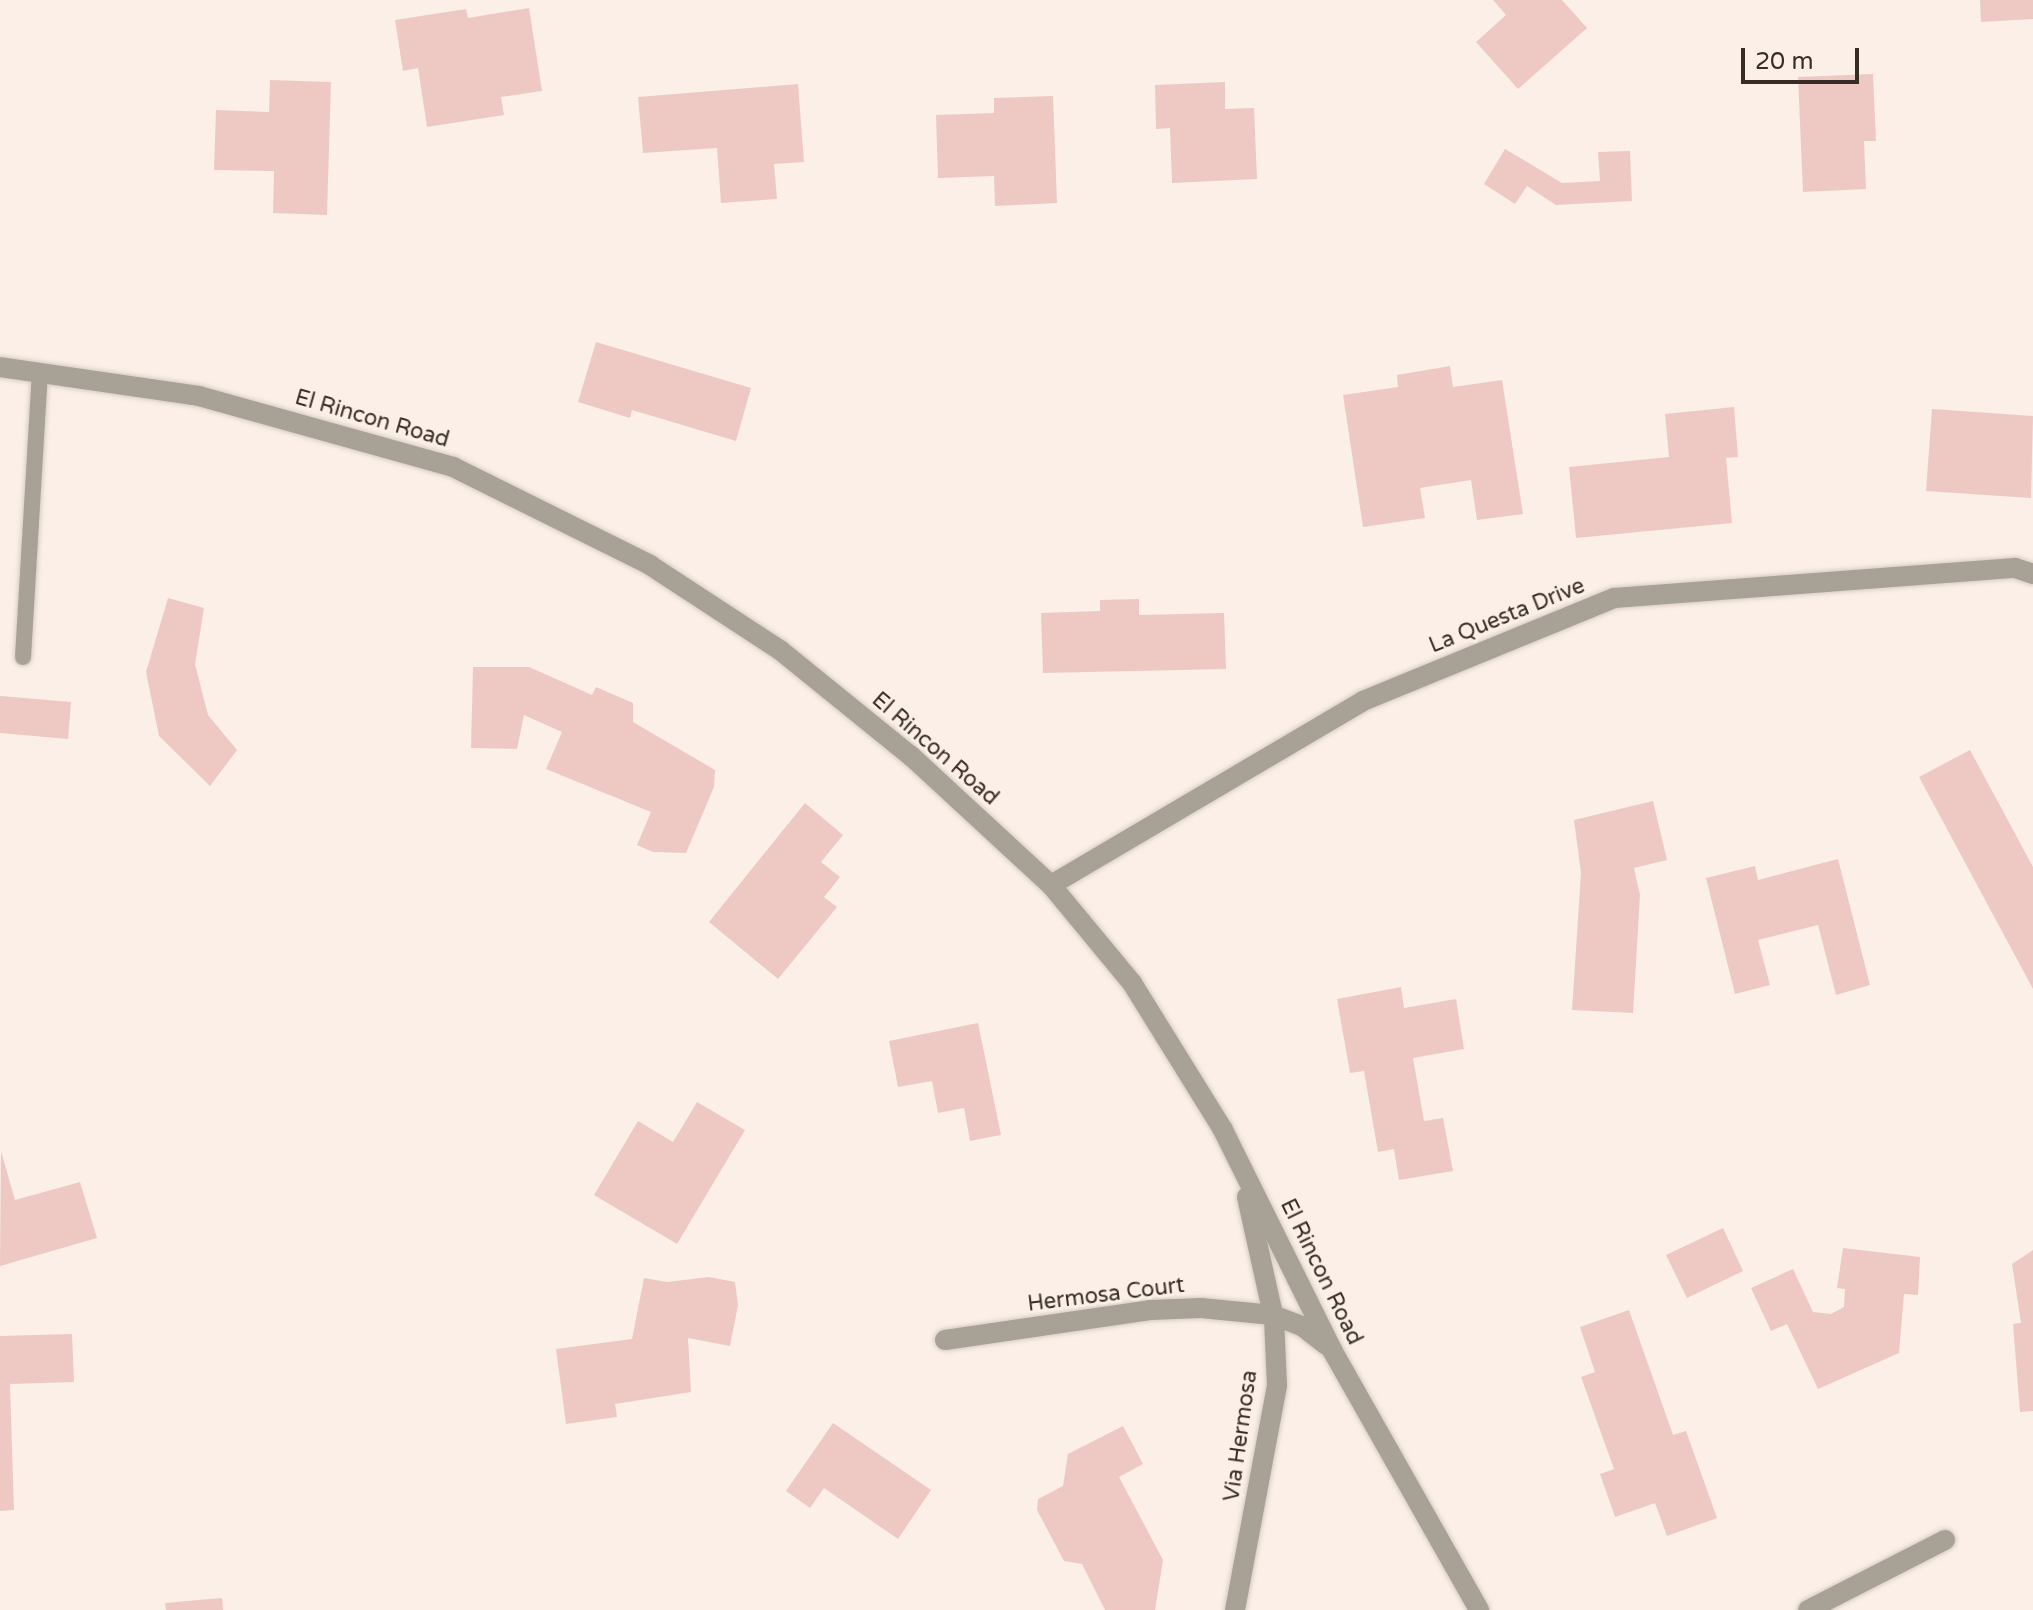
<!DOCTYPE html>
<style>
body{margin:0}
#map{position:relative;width:2033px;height:1610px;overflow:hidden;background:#fbefe7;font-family:"Varela Round",sans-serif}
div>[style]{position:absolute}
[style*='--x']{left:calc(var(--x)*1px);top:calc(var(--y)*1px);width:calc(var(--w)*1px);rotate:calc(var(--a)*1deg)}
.building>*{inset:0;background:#eec9c4}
.roads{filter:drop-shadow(0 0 2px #d8ccc4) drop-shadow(0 0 2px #d8ccc4)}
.service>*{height:16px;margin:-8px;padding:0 8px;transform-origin:8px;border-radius:8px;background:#a7a295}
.minor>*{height:20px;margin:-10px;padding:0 10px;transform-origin:10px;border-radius:10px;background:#a7a295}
span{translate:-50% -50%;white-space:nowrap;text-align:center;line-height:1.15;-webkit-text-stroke:6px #fbefe7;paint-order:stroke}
.street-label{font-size:22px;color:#372d24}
.scale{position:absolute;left:1741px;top:48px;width:118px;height:36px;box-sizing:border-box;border:4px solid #372d24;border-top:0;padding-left:10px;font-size:24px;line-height:28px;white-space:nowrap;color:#372d24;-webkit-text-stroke:6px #fbefe7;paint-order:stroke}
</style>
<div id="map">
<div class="building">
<i style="clip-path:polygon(1493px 0,1562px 0,1587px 28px,1518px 89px,1476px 42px,1506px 15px)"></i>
<i style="clip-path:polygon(1980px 0,2033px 0,2033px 19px,1981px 22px)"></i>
<i style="clip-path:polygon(529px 8px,542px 91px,501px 97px,504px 115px,427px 127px,418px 68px,403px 71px,395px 20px,466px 9px,468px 18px)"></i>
<i style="clip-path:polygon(1873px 74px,1876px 141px,1864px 141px,1866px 189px,1803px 192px,1798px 77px)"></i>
<i style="clip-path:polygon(270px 80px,331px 82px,327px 215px,273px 213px,274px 171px,214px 170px,216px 110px,269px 112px)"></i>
<i style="clip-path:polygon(1225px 82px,1225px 109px,1254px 108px,1257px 179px,1172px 183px,1170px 128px,1156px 129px,1155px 85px)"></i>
<i style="clip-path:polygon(798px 84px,804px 162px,774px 164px,777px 199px,721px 203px,717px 148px,643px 153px,638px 97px)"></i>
<i style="clip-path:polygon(1053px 96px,1057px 203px,995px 206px,994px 176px,938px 178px,936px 115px,994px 113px,994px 98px)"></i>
<i style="clip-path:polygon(1505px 149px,1562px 183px,1600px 181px,1598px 152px,1630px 151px,1632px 201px,1556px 205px,1527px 186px,1515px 204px,1484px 184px)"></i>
<i style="clip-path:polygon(596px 342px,751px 388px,736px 441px,632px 410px,630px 418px,578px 402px)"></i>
<i style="clip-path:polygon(1450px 366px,1453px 387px,1502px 380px,1523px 514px,1477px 520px,1471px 480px,1420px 488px,1425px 518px,1363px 527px,1343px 395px,1398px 387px,1397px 375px)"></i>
<i style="clip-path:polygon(1734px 407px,1738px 457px,1726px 458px,1732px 523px,1576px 538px,1569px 467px,1669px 457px,1665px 414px)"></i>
<i style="clip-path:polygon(1932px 409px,2033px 416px,2031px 498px,1926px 491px)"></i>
<i style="clip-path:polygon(168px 598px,204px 608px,195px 664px,208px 715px,237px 750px,210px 786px,159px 736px,146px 672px)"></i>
<i style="clip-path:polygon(1139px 599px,1139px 615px,1224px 613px,1226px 669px,1043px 673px,1041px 613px,1100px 611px,1100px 600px)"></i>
<i style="clip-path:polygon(473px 667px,529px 667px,592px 695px,596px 687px,633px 703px,633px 722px,715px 770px,714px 787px,686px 853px,653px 852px,637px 845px,651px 812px,546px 769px,562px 732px,524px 715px,517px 749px,471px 748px)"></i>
<i style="clip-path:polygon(0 696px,71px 702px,68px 739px,0 733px)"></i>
<i style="clip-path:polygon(1970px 750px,2033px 867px,2033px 989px,1919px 777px)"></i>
<i style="clip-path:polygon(1653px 801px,1667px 860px,1634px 868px,1640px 895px,1633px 1013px,1572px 1010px,1581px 873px,1574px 820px)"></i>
<i style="clip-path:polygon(805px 803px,843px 835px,821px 862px,840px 877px,824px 897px,837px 907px,778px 979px,709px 922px)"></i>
<i style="clip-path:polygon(1838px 859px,1870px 985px,1836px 995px,1818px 925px,1758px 940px,1770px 985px,1735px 994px,1706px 878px,1755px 866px,1758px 880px)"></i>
<i style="clip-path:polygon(1401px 987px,1404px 1008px,1456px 999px,1464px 1049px,1413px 1058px,1424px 1121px,1443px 1118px,1453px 1171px,1399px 1180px,1394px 1149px,1378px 1152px,1364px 1071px,1350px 1073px,1337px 999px)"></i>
<i style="clip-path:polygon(978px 1023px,1001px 1135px,970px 1141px,964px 1108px,938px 1113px,932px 1081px,898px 1087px,889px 1041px)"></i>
<i style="clip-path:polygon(697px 1102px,745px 1130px,677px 1244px,594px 1195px,638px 1121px,673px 1142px)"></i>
<i style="clip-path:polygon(1px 1151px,15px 1200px,80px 1182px,97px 1238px,0 1266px)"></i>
<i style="clip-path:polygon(1723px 1228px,1743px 1271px,1687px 1298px,1666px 1255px)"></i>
<i style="clip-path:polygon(1843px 1248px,1920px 1257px,1918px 1295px,1904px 1294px,1899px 1353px,1818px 1389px,1787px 1324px,1771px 1331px,1751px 1288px,1793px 1269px,1813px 1312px,1831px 1314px,1844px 1307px,1845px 1289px,1837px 1288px)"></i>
<i style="clip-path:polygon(2033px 1250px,2033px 1411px,2020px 1412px,2013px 1324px,2021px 1323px,2012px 1264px)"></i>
<i style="clip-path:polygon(709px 1277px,735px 1282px,738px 1305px,730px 1346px,688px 1338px,691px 1392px,615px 1404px,617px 1417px,566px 1424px,556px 1349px,632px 1339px,644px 1278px,667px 1282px)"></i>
<i style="clip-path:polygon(1629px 1310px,1673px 1435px,1686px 1431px,1717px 1518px,1667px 1536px,1655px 1503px,1615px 1517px,1600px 1474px,1614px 1469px,1581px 1377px,1595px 1372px,1580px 1327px)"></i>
<i style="clip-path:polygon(72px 1334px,74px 1382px,10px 1384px,14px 1510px,0 1511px,0 1336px)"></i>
<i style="clip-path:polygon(833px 1423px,931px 1490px,898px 1539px,824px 1488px,810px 1508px,786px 1491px)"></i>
<i style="clip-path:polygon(1123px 1426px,1143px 1464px,1119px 1477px,1163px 1560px,1155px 1610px,1105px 1610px,1082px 1564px,1064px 1561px,1037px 1510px,1038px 1499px,1063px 1486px,1068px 1454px)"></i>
<i style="clip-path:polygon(222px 1598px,223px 1610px,166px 1610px,165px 1603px)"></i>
</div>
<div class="roads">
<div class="service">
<i style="--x:23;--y:657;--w:285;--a:-86.6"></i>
</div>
<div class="minor">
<i style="--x:0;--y:367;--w:201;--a:8.3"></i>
<i style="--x:199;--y:396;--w:264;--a:15.6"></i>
<i style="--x:453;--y:467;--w:220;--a:26.4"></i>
<i style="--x:650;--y:565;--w:155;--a:33.2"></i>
<i style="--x:780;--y:650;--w:169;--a:39"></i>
<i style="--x:911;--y:756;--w:190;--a:42.7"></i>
<i style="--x:1051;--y:885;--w:127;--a:50.4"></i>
<i style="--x:1132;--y:983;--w:173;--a:58.2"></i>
<i style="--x:1223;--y:1130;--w:246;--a:63.6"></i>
<i style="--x:1332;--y:1350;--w:299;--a:60.5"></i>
<i style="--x:1051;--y:885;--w:362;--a:-30.5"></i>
<i style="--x:1363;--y:701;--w:271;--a:-22.3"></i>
<i style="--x:1614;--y:598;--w:402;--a:-4.3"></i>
<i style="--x:2015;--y:568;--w:19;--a:18"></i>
<i style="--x:945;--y:1340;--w:207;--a:-8.3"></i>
<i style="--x:1150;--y:1310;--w:51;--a:-2.2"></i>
<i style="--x:1201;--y:1308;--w:72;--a:5.6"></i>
<i style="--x:1273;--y:1315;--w:31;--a:21"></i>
<i style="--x:1302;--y:1326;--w:31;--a:38"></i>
<i style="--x:1235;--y:1610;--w:229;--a:-79.4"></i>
<i style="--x:1277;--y:1385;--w:66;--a:-92.6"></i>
<i style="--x:1274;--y:1319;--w:125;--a:-102.5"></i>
<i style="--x:1808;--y:1610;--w:154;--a:-27.1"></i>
</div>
</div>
<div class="street-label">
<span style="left:372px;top:419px;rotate:16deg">El Rincon Road</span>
<span style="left:1507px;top:616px;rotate:-22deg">La Questa Drive</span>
<span style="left:935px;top:749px;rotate:41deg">El Rincon Road</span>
<span style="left:1321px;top:1272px;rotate:64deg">El Rincon Road</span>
<span style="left:1106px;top:1295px;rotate:-7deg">Hermosa Court</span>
<span style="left:1241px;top:1436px;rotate:-82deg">Via Hermosa</span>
</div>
<div class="scale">20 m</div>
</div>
